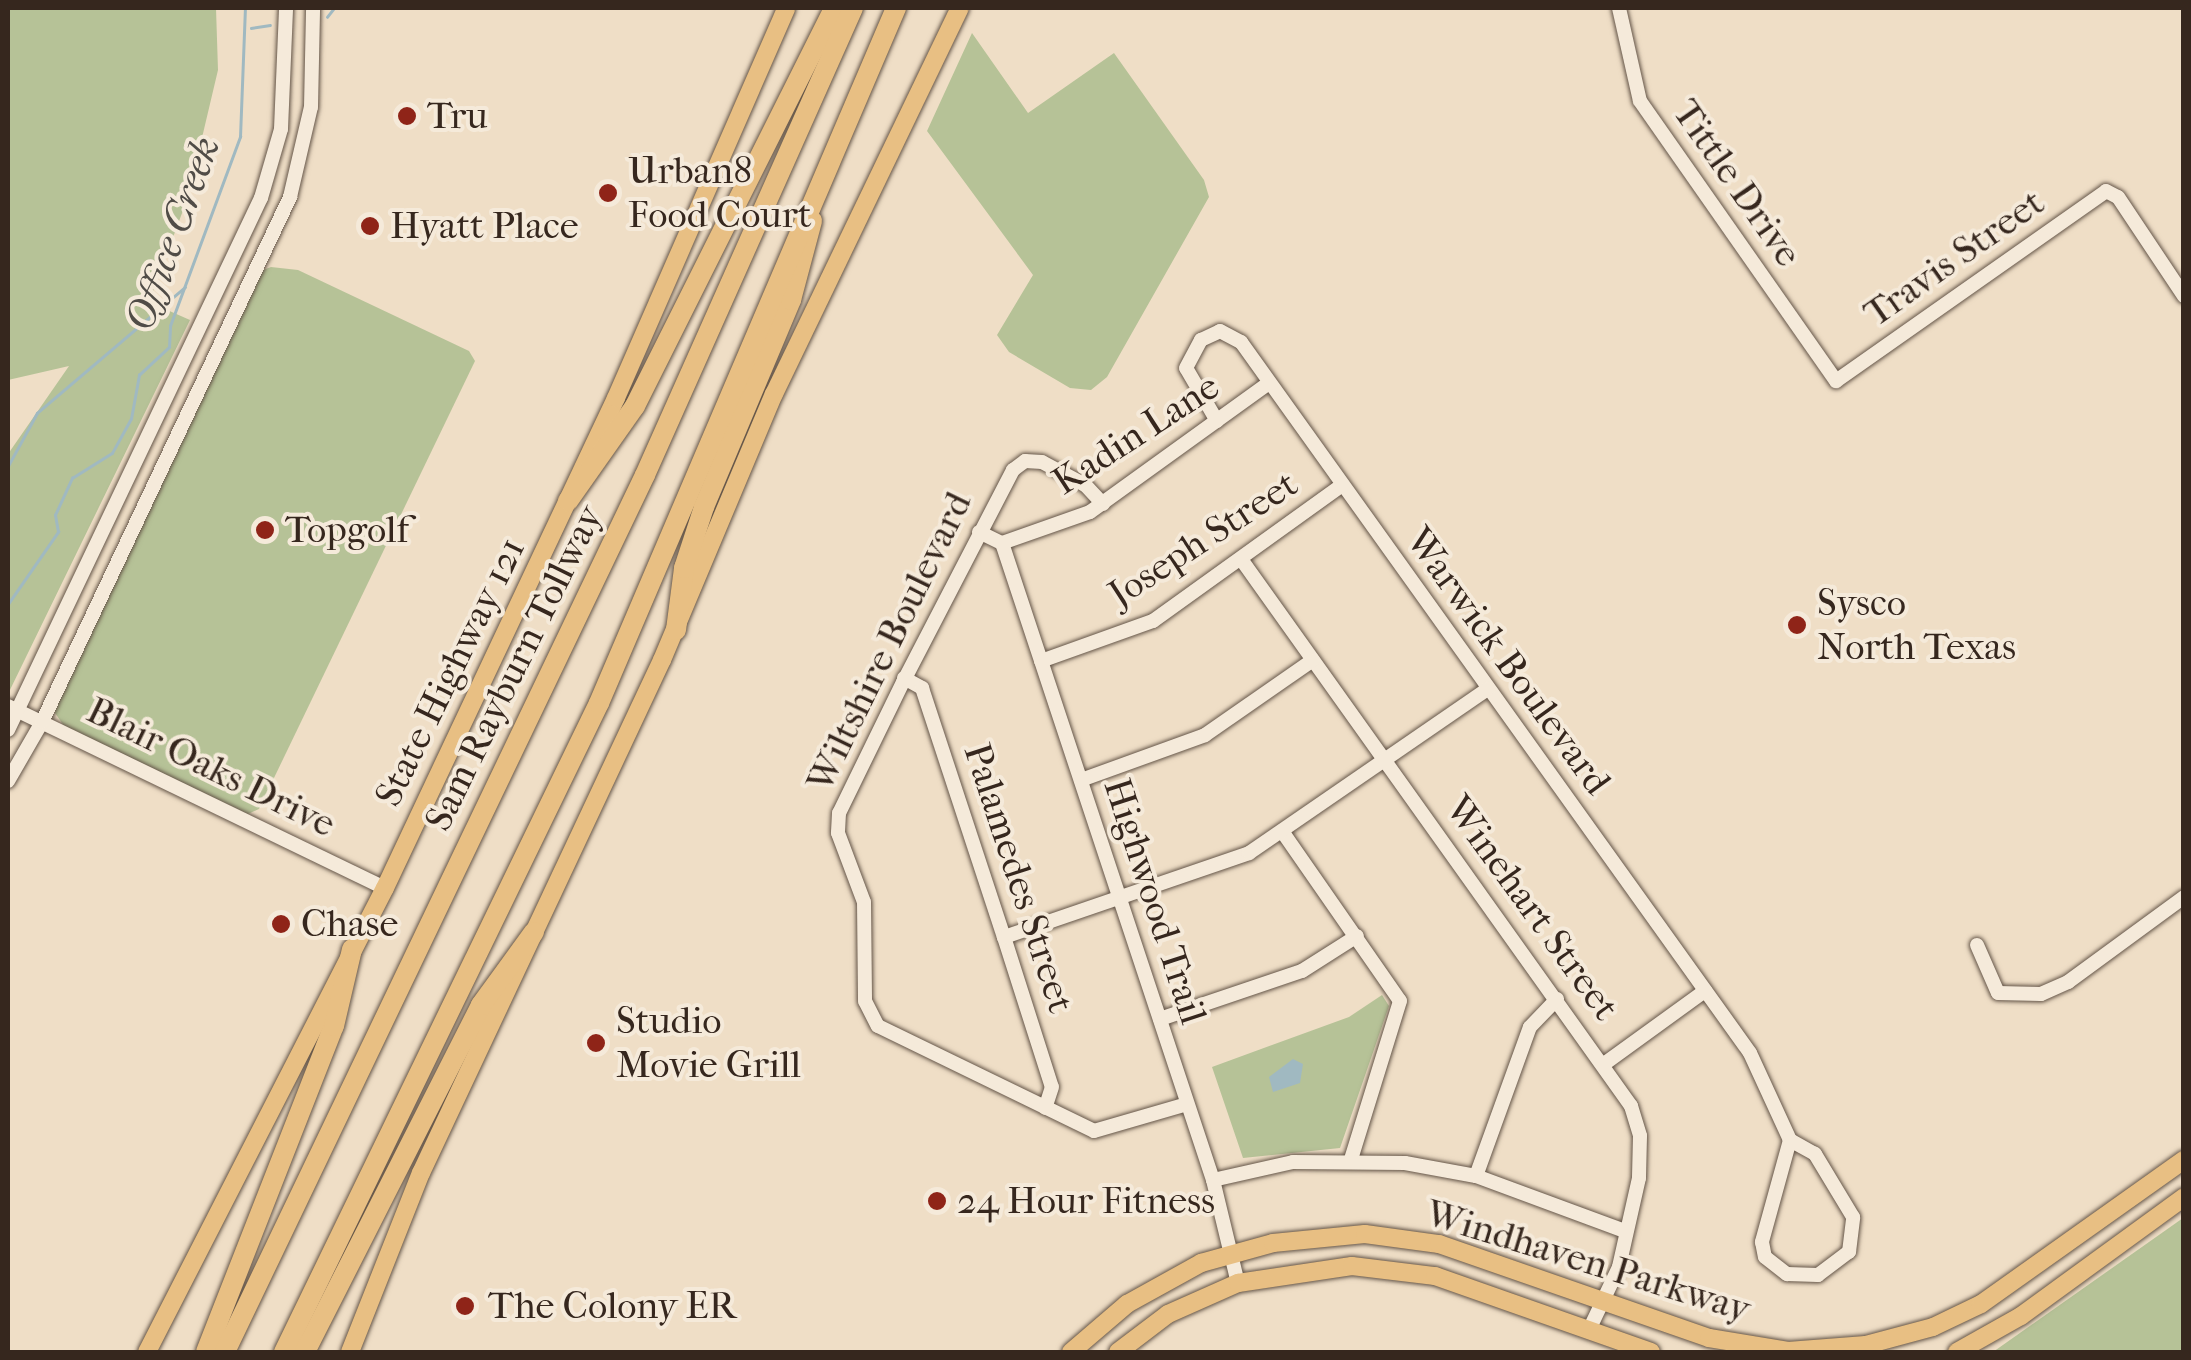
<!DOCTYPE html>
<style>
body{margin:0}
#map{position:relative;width:2191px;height:1360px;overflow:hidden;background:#efdec6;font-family:"IM FELL French Canon",serif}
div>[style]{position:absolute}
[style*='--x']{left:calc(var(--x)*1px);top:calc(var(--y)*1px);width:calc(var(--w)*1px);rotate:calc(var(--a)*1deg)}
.green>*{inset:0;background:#b6c297}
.water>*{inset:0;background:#a0b9c1}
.stream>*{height:2.5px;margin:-1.25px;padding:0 1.25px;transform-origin:1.25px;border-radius:1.25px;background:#a0b9c1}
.roads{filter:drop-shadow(0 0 2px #645548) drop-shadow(0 0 2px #645548)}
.minor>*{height:14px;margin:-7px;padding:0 7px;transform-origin:7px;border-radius:7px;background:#f5eada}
.major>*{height:18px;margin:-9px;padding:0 9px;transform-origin:9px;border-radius:9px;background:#e8bf83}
.highway>*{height:20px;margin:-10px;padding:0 10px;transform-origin:10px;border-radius:10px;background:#e8bf83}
.dots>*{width:28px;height:28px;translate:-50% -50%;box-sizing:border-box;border:5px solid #f5eada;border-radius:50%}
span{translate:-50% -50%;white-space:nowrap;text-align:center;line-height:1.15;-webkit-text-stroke:8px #f5eada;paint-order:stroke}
.poi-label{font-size:38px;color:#36271e}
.left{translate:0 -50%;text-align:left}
.street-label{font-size:38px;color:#36271e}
.water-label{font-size:40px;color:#504c47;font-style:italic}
.frame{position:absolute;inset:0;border:10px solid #36271e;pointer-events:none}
</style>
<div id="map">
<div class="green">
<i style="clip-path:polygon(8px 8px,216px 8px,218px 70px,188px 197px,149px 302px,190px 320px,8px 694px,8px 454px,69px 366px,8px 380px)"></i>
<i style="clip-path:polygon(972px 33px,1028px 113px,1114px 53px,1204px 180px,1209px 197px,1107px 377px,1091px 390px,1070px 388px,1009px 352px,997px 335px,1033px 275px,927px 131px)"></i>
<i style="clip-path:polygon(271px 267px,298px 270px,469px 351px,475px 361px,259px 809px,248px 814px,64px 726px,53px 710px,263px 270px)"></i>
<i style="clip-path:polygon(1382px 995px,1389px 1006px,1340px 1148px,1243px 1158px,1212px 1067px,1349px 1017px)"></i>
<i style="clip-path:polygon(2183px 1218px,2183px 1352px,1993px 1352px)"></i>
</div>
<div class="water">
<i style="clip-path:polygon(1293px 1059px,1303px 1064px,1300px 1083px,1273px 1092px,1269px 1077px)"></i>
</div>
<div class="stream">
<i style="--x:327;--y:17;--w:11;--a:-52"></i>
<i style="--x:251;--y:28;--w:19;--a:-9"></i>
<i style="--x:8;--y:466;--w:60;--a:-61.3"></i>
<i style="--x:37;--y:413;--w:194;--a:-40.4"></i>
<i style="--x:8;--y:604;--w:88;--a:-55.2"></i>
<i style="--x:58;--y:532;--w:17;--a:-100"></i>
<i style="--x:55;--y:515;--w:41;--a:-65.3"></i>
<i style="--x:72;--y:478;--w:47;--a:-32"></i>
<i style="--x:112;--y:453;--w:39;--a:-61"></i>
<i style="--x:131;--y:419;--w:45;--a:-79.7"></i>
<i style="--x:139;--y:375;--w:41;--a:-43"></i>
<i style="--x:169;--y:347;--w:21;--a:-87"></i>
<i style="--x:170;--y:326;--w:202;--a:-69.7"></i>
<i style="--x:240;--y:137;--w:129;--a:-87.8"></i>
</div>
<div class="roads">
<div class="minor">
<i style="--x:1619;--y:8;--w:95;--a:77.3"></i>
<i style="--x:1640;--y:101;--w:342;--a:55"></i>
<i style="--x:1836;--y:381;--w:330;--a:-35.1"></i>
<i style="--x:2106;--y:191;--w:13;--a:27"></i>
<i style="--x:2118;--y:197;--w:119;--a:56.3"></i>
<i style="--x:1217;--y:421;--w:61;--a:-120.3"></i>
<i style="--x:1186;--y:368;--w:32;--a:-62"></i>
<i style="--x:1201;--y:340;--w:21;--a:-25"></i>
<i style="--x:1220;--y:331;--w:24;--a:28"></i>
<i style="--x:1241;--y:342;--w:874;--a:54.4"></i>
<i style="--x:1750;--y:1053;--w:96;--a:65.3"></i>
<i style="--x:1790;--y:1140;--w:106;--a:105.4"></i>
<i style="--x:1762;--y:1242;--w:15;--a:79"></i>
<i style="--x:1765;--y:1257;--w:28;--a:38"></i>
<i style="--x:1787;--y:1274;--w:31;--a:2"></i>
<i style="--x:1818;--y:1275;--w:39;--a:-37"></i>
<i style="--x:1849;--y:1252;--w:35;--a:-83"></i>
<i style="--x:1853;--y:1217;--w:74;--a:-121.1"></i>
<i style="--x:1815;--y:1154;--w:29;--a:-151"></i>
<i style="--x:1103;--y:504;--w:26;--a:-133"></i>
<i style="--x:1085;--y:485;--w:49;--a:-151.9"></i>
<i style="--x:1042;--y:462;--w:17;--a:-177"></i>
<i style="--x:1025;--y:461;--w:15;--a:143"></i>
<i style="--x:1013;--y:470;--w:239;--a:117.4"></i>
<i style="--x:903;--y:682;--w:146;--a:116"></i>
<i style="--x:839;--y:813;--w:20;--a:93"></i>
<i style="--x:838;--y:833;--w:74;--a:69.4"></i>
<i style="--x:864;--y:902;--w:99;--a:89.4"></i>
<i style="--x:865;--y:1001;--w:28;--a:63"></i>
<i style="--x:878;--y:1026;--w:240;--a:25.9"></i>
<i style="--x:1094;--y:1131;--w:97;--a:-16.2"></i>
<i style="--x:979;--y:532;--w:25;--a:26"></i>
<i style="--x:1002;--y:543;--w:93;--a:-19.4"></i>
<i style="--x:1090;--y:512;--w:221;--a:-35.8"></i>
<i style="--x:1002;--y:543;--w:671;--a:71.67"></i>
<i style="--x:1213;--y:1180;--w:106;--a:76.4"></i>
<i style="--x:1241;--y:559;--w:672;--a:54.51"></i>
<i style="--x:1631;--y:1106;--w:31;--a:73"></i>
<i style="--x:1640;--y:1136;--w:42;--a:91.4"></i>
<i style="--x:1639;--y:1178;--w:91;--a:102.7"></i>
<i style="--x:1619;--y:1267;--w:70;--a:115.5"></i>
<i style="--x:1041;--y:661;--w:119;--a:-19.7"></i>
<i style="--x:1153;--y:621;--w:233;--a:-35.7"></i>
<i style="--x:904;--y:678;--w:21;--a:29"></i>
<i style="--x:922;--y:688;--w:262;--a:71.8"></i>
<i style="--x:1004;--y:937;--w:157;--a:72.3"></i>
<i style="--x:1052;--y:1087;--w:22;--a:108"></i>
<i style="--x:8;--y:706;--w:419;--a:25.8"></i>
<i style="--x:8;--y:730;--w:589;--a:-64.57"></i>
<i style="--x:261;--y:198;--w:72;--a:-73.8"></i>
<i style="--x:281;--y:129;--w:121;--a:-87.6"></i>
<i style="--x:1081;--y:780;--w:132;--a:-19.9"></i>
<i style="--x:1205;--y:735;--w:131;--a:-34.8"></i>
<i style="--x:8;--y:781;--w:68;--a:-60"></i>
<i style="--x:42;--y:722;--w:581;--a:-64.71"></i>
<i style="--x:290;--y:197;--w:92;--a:-76.9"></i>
<i style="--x:311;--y:107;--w:99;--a:-88.8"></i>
<i style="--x:1284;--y:834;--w:203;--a:55.2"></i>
<i style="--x:1400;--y:1001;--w:165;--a:107.2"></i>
<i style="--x:1004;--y:937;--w:259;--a:-18.9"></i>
<i style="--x:1249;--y:853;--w:290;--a:-34.5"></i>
<i style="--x:1977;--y:945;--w:52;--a:66.4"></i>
<i style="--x:1998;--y:993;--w:43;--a:1.3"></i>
<i style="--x:2041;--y:994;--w:30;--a:-24"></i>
<i style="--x:2068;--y:982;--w:144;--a:-36.2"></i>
<i style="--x:1160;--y:1019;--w:150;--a:-18.7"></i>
<i style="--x:1302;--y:971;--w:65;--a:-32.5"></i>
<i style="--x:1604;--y:1064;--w:125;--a:-35.9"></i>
<i style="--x:1476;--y:1176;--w:158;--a:-70.1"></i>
<i style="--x:1530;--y:1027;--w:39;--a:-46"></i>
<i style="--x:1213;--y:1180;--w:82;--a:-12.7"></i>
<i style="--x:1293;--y:1162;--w:112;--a:0.5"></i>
<i style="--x:1405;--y:1163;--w:72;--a:10.4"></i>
<i style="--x:1476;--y:1176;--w:159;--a:20.3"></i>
</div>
<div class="major">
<i style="--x:147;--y:1352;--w:521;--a:-62.85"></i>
<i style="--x:385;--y:888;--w:542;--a:-64.76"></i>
<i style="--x:616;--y:398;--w:425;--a:-66.4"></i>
<i style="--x:350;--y:1352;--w:193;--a:-68.4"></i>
<i style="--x:421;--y:1173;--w:567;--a:-64.84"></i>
<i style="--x:662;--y:660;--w:289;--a:-67.2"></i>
<i style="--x:774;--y:394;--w:428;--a:-64.3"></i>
<i style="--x:1071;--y:1352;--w:74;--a:-40.6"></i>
<i style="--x:1127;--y:1304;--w:85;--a:-29"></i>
<i style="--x:1201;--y:1263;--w:75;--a:-15.5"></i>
<i style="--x:1273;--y:1243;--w:92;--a:-5.6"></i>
<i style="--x:1365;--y:1234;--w:75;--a:7.7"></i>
<i style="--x:1439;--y:1244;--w:286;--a:19.2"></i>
<i style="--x:1709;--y:1338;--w:80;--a:9.3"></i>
<i style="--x:1788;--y:1351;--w:78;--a:-4.4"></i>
<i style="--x:1866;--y:1345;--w:69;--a:-15"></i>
<i style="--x:1933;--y:1327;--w:53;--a:-25.6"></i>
<i style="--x:1981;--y:1304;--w:249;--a:-35.4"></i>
<i style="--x:1118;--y:1352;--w:63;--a:-37.2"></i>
<i style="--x:1168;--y:1314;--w:77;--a:-23.9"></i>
<i style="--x:1238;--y:1283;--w:115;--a:-8.5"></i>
<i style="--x:1352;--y:1266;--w:84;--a:6.9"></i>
<i style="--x:1435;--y:1276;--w:229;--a:19.4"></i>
<i style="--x:1957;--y:1352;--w:73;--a:-29.4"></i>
<i style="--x:2021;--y:1316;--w:202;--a:-36.1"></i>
</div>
<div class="highway">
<i style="--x:568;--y:501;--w:116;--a:-54.8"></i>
<i style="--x:635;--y:406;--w:445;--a:-63.4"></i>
<i style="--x:676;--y:630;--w:63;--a:-82.6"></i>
<i style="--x:684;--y:568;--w:64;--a:-71.8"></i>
<i style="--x:704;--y:507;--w:225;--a:-67.2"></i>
<i style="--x:791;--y:300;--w:82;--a:-75.1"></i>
<i style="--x:206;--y:1352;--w:350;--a:-68.6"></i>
<i style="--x:334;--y:1026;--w:79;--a:-76.8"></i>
<i style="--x:225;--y:1352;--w:972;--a:-64.41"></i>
<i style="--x:645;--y:475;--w:511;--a:-65.99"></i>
<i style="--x:284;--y:1352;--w:721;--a:-64.11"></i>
<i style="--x:599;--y:703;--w:756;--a:-66.86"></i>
<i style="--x:305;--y:1352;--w:389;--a:-63.1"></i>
<i style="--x:481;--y:1005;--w:90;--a:-54"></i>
</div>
</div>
<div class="dots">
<i style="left:407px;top:116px;background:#8f2418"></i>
<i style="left:608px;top:193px;background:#8f2418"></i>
<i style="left:370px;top:226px;background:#8f2418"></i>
<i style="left:265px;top:530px;background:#8f2418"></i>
<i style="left:1797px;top:625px;background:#8f2418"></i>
<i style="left:281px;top:924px;background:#8f2418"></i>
<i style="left:596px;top:1043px;background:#8f2418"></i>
<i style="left:937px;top:1201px;background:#8f2418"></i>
<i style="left:465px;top:1306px;background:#8f2418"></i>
</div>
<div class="poi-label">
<span class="left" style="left:427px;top:116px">Tru</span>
<span class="left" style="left:628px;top:193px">Urban8<br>Food Court</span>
<span class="left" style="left:390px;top:226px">Hyatt Place</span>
<span class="left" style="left:285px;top:530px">Topgolf</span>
<span class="left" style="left:1817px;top:625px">Sysco<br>North Texas</span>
<span class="left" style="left:301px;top:924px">Chase</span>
<span class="left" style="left:616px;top:1043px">Studio<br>Movie Grill</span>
<span class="left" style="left:957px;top:1201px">24 Hour Fitness</span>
<span class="left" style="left:488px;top:1306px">The Colony ER</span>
</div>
<div class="street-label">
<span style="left:1737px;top:183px;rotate:55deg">Tittle Drive</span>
<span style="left:1954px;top:258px;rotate:-35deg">Travis Street</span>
<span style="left:1136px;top:434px;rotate:-33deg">Kadin Lane</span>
<span style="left:1203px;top:539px;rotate:-33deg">Joseph Street</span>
<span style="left:889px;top:642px;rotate:-64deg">Wiltshire Boulevard</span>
<span style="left:1508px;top:661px;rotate:54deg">Warwick Boulevard</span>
<span style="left:514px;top:668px;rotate:-64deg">Sam Rayburn Tollway</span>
<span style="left:450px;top:672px;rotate:-64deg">State Highway 121</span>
<span style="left:211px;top:767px;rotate:26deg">Blair Oaks Drive</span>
<span style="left:1019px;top:878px;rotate:72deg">Palamedes Street</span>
<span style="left:1155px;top:901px;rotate:72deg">Highwood Trail</span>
<span style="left:1532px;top:908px;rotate:54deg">Winehart Street</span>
<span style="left:1588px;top:1261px;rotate:17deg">Windhaven Parkway</span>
</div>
<div class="water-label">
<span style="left:173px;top:234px;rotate:-70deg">Office Creek</span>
</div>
<div class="frame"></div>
</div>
